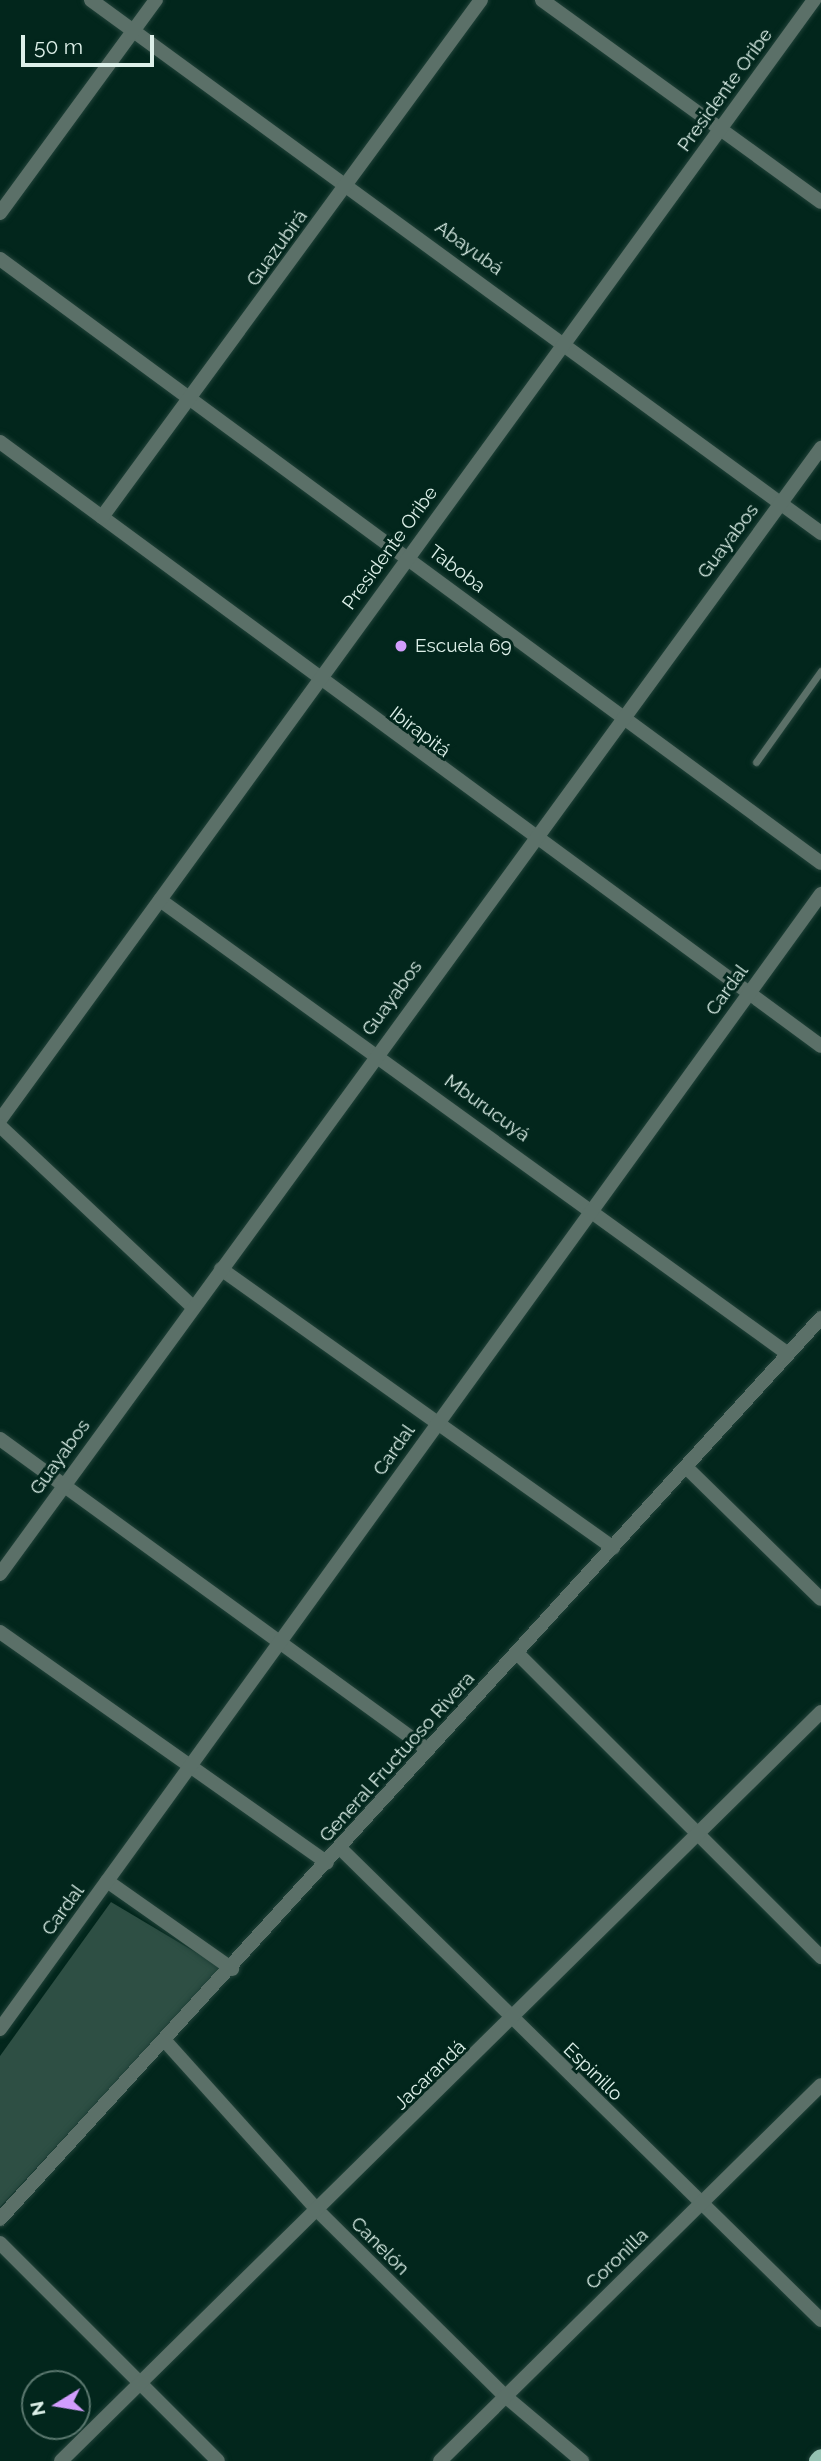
<!DOCTYPE html>
<meta charset="utf-8">
<style>
body{margin:0}
#map{position:relative;width:821px;height:2461px;overflow:hidden;background:#02261c;font-family:Raleway,sans-serif}
div>[style]{position:absolute}
[style*='--x']{left:calc(var(--x)*1px);top:calc(var(--y)*1px);width:calc(var(--w)*1px);rotate:calc(var(--a)*1deg)}
.green>*{inset:0;background:#2e4f44}
.roads{filter:drop-shadow(0 0 2px #214239) drop-shadow(0 0 2px #214239)}
.service>*{height:7px;margin:-3.5px;padding:0 3.5px;transform-origin:3.5px;border-radius:3.5px;background:#5b7068}
.minor>*{height:14px;margin:-7px;padding:0 7px;transform-origin:7px;border-radius:7px;background:#5b7068}
.primary>*{height:18px;margin:-9px;padding:0 9px;transform-origin:9px;border-radius:9px;background:#95c2b2}
.dots>*{width:19px;height:19px;translate:-50% -50%;box-sizing:border-box;border:4px solid #02261c;border-radius:50%}
span{translate:-50% -50%;white-space:nowrap;text-align:center;line-height:1.15;-webkit-text-stroke:6px #02261c;paint-order:stroke}
.street-label{font-size:19px;color:#ddf0e9}
.poi-label{font-size:19px;color:#ddf0e9}
.left{translate:0 -50%;text-align:left}
.north{position:absolute;left:21px;top:2370px;width:70px;height:70px;box-sizing:border-box;background:#02261c;border:2px solid #5a776e;border-radius:50%;rotate:259deg;font-size:19px;font-weight:700;line-height:28px;text-align:center;color:#ddf0e9}
.north::after{content:'';display:block;margin:auto;width:24px;height:32px;background:#d29dfd;clip-path:polygon(50% 0,100% 100%,50% 72%,0 100%)}
.scale{position:absolute;left:21px;top:35px;width:133px;height:32px;box-sizing:border-box;border:4px solid #ddf0e9;border-top:0;padding-left:9px;font-size:21px;line-height:24px;white-space:nowrap;color:#ddf0e9;-webkit-text-stroke:5px #02261c;paint-order:stroke}
</style>
<div id="map">
<div class="green">
<i style="clip-path:polygon(111px 1902px,222px 1968px,0 2207px,0 2056px)"></i>
</div>
<div class="roads">
<div class="service">
<i style="--x:756;--y:762;--w:112;--a:-54.5"></i>
</div>
<div class="minor">
<i style="--x:91;--y:0;--w:904;--a:36.13"></i>
<i style="--x:542;--y:0;--w:344;--a:35.9"></i>
<i style="--x:0;--y:213;--w:264;--a:-53.8"></i>
<i style="--x:0;--y:259;--w:1019;--a:36.34"></i>
<i style="--x:0;--y:442;--w:1019;--a:36.34"></i>
<i style="--x:102;--y:517;--w:641;--a:-53.76"></i>
<i style="--x:160;--y:900;--w:775;--a:35.86"></i>
<i style="--x:0;--y:1120;--w:1385;--a:-53.99"></i>
<i style="--x:0;--y:1126;--w:265;--a:43.2"></i>
<i style="--x:221;--y:1269;--w:481;--a:35.4"></i>
<i style="--x:0;--y:1439;--w:529;--a:36"></i>
<i style="--x:687;--y:1468;--w:187;--a:44.4"></i>
<i style="--x:0;--y:1574;--w:1394;--a:-53.9"></i>
<i style="--x:0;--y:1632;--w:400;--a:35.2"></i>
<i style="--x:518;--y:1654;--w:429;--a:45"></i>
<i style="--x:340;--y:1848;--w:674;--a:44.46"></i>
<i style="--x:107;--y:1881;--w:153;--a:35.1"></i>
<i style="--x:0;--y:2029;--w:1401;--a:-54.12"></i>
<i style="--x:166;--y:2042;--w:227;--a:48"></i>
<i style="--x:318;--y:2211;--w:263;--a:44.7"></i>
<i style="--x:505;--y:2396;--w:101;--a:40.2"></i>
<i style="--x:0;--y:2219;--w:1219;--a:-47.66"></i>
<i style="--x:0;--y:2243;--w:308;--a:45"></i>
<i style="--x:61;--y:2461;--w:1067;--a:-44.58"></i>
<i style="--x:440;--y:2461;--w:535;--a:-44.62"></i>
</div>
<div class="primary">
<i style="--x:818;--y:2461;--w:4;--a:-45"></i>
</div>
</div>
<div class="dots">
<i style="left:401px;top:646px;background:#d29dfd"></i>
</div>
<div class="street-label">
<span style="left:725px;top:90px;rotate:-54deg">Presidente Oribe</span>
<span style="left:277px;top:248px;rotate:-54deg">Guazubirá</span>
<span style="left:469px;top:248px;rotate:36deg">Abayubá</span>
<span style="left:728px;top:541px;rotate:-53deg">Guayabos</span>
<span style="left:390px;top:548px;rotate:-54deg">Presidente Oribe</span>
<span style="left:457px;top:569px;rotate:37deg">Taboba</span>
<span style="left:420px;top:732px;rotate:37deg">Ibirapitá</span>
<span style="left:727px;top:990px;rotate:-54deg">Cardal</span>
<span style="left:392px;top:998px;rotate:-54deg">Guayabos</span>
<span style="left:487px;top:1108px;rotate:36deg">Mburucuyá</span>
<span style="left:394px;top:1450px;rotate:-55deg">Cardal</span>
<span style="left:60px;top:1457px;rotate:-54deg">Guayabos</span>
<span style="left:397px;top:1757px;rotate:-48deg">General Fructuoso Rivera</span>
<span style="left:63px;top:1910px;rotate:-54deg">Cardal</span>
<span style="left:593px;top:2072px;rotate:44deg">Espinillo</span>
<span style="left:430px;top:2075px;rotate:-44deg">Jacarandá</span>
<span style="left:380px;top:2246px;rotate:45deg">Canelón</span>
<span style="left:617px;top:2259px;rotate:-44deg">Coronilla</span>
</div>
<div class="poi-label">
<span class="left" style="left:415px;top:646px">Escuela 69</span>
</div>
<div class="north">N</div>
<div class="scale">50 m</div>
</div>
